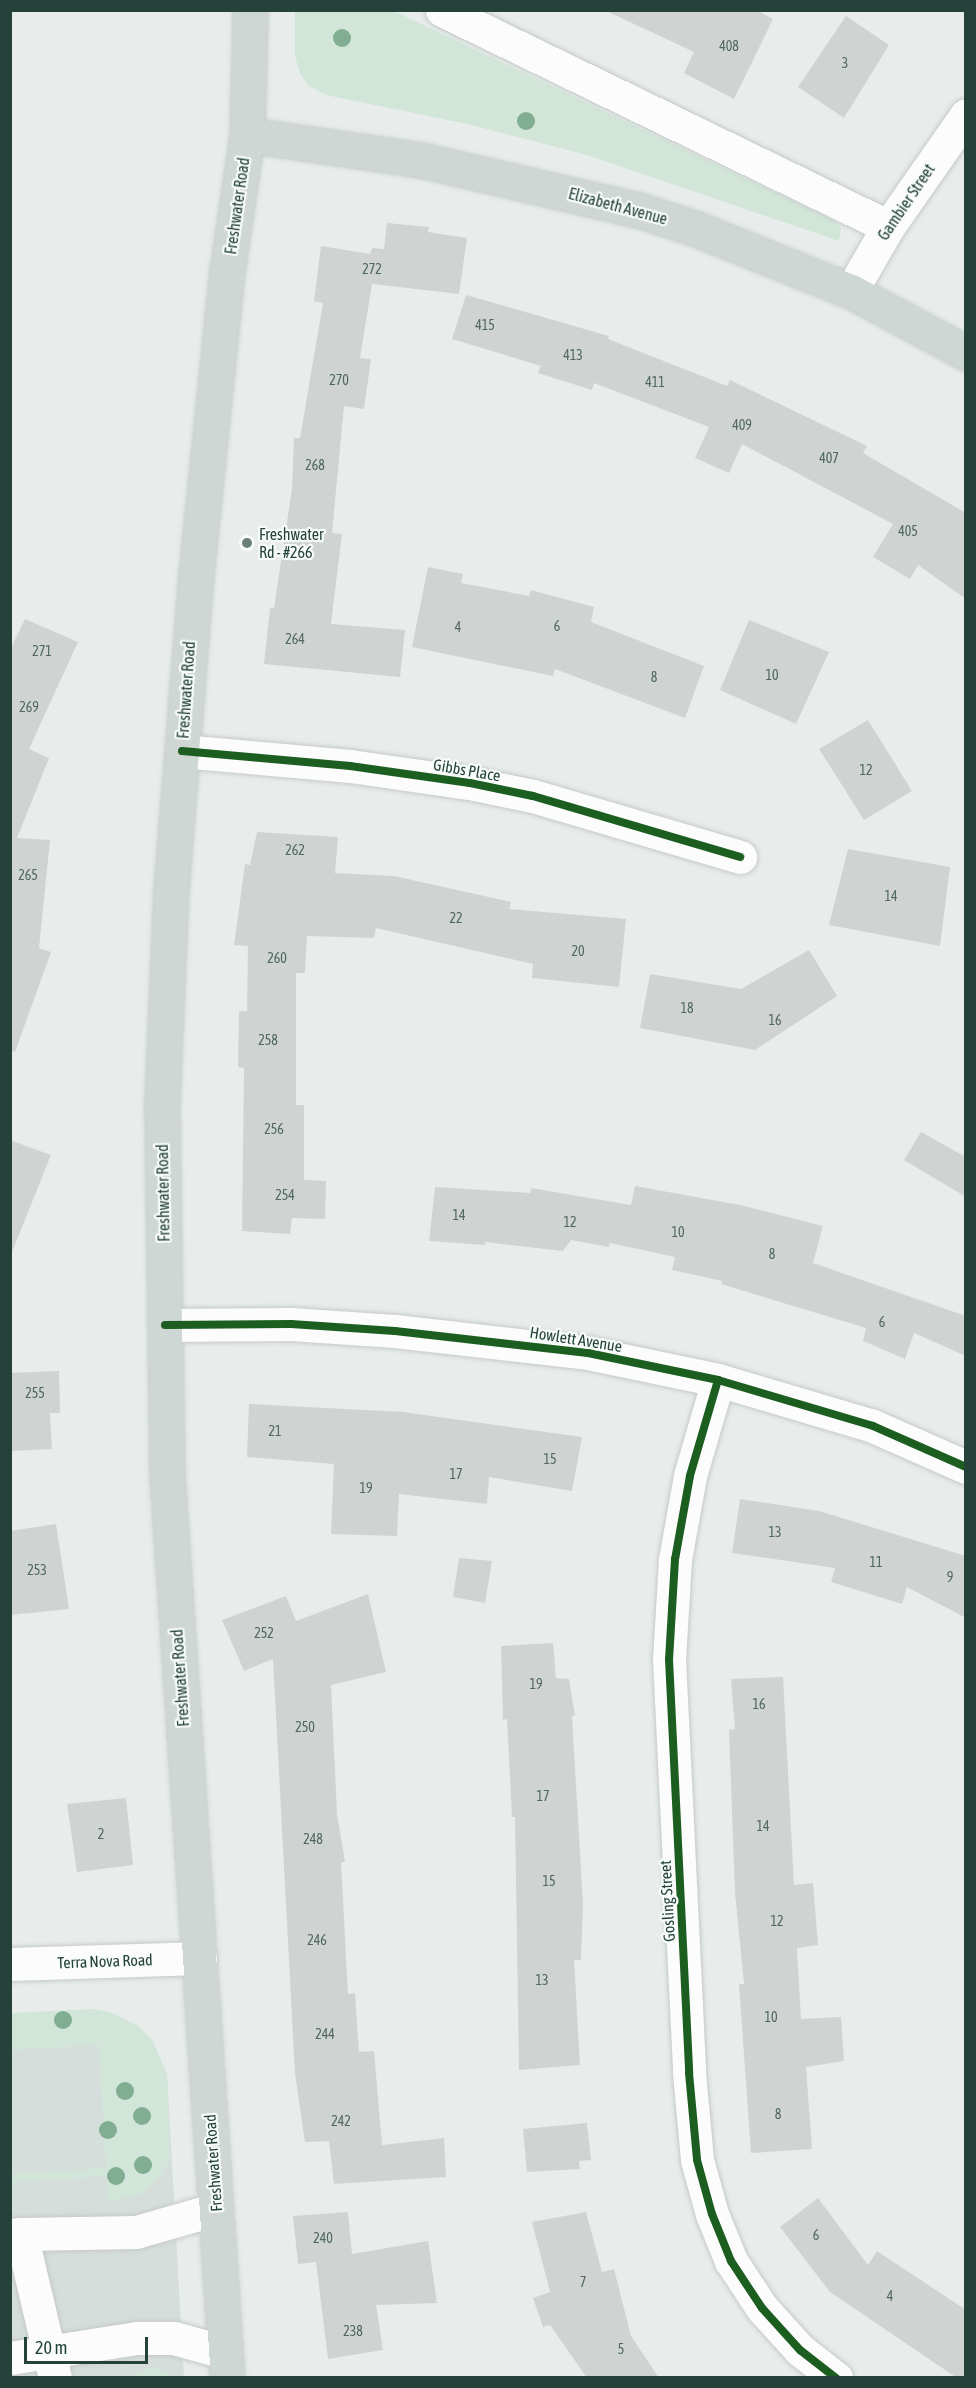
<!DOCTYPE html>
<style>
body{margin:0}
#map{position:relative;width:976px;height:2388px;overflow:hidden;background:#e8edeb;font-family:"Asap Condensed",sans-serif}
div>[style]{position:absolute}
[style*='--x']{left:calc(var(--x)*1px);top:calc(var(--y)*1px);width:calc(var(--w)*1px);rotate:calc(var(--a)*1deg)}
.built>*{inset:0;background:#d6dedb}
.green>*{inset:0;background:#d1e6d8}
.building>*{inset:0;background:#cfd4d2}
.roads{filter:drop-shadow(0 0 2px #c5cac8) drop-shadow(0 0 2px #c5cac8)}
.minor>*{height:33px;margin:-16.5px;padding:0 16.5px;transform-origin:16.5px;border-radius:16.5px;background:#fcfcfc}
.major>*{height:33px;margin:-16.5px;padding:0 16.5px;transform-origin:16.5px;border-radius:16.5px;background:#cfd7d5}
.cycleway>*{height:8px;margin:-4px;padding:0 4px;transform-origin:4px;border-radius:4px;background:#1b5e20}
.trees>*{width:18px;height:18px;margin:-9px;border-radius:50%;background:#81ae93}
.dots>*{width:16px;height:16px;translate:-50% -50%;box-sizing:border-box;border:3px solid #f7fbf9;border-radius:50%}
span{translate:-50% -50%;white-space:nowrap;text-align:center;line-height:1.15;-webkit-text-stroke:4.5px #f7fbf9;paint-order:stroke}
.number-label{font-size:14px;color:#506761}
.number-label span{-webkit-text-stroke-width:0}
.street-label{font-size:16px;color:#24423a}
.poi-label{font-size:16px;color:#24423a}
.left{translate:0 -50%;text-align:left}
.frame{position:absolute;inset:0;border:12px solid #24423a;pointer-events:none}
.scale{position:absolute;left:24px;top:2337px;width:124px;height:27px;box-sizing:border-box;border:3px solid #24423a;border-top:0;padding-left:8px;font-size:18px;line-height:21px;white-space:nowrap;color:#24423a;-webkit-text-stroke:4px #f7fbf9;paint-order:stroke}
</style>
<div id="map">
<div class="built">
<i style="clip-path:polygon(110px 2012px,138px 2026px,152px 2040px,167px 2074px,184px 2377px,11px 2378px,11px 2014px)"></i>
</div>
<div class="green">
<i style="clip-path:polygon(295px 11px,394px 11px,835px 221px,841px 228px,839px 241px,587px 155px,467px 124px,326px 95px,309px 86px,300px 74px,295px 56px)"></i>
<i style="clip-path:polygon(93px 2009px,110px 2012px,138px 2026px,152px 2040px,167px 2074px,170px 2160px,159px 2177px,142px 2193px,128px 2198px,108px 2201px,107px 2176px,11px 2182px,11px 2174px,106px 2168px,99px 2045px,11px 2050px,11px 2013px)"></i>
<i style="clip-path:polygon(150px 2368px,164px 2370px,174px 2377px,129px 2377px)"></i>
</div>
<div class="building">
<i style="clip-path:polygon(604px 10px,756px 10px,773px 19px,734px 99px,684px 73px,694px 52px)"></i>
<i style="clip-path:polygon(846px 16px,889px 45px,844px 118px,798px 87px)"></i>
<i style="clip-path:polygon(387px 223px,429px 227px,428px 232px,467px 238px,459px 294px,372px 284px,360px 358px,371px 359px,364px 409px,344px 406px,332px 533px,342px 534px,331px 624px,405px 630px,400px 677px,264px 664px,270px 608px,274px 608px,292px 489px,294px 438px,300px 438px,323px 303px,314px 301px,321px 246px,370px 254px,372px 248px,384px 249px)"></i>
<i style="clip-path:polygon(466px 295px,609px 336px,608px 339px,727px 386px,730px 380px,867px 446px,863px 453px,966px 513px,966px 599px,918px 565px,910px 579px,873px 557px,893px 524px,742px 444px,729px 473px,695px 458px,709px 427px,594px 383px,592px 390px,538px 373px,541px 366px,452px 339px)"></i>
<i style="clip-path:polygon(428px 567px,463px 574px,461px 583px,529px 596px,531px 590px,594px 607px,591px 622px,704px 666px,685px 718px,555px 669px,553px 676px,412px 647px)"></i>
<i style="clip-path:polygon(25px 619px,78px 642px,29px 749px,49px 758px,17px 838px,50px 840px,39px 948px,51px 952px,15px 1052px,10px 1051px,10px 650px)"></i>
<i style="clip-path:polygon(749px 620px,829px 652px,796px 724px,720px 690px)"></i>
<i style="clip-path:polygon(868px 720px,912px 791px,864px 820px,819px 749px)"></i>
<i style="clip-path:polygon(257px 832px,338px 837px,335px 873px,394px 876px,511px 902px,509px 909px,626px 919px,619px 987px,532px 978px,533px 964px,376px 928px,374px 938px,307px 936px,305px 973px,296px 973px,296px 1105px,304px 1105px,304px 1180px,326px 1181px,325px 1219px,292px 1218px,290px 1234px,242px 1231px,244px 1068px,238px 1067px,239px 1011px,247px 1011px,248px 946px,234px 945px,245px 864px,250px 865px)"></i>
<i style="clip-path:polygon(848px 849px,950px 867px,940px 946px,829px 925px)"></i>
<i style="clip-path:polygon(809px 950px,837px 996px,755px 1050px,640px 1028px,650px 974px,741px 989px)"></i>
<i style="clip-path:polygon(921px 1132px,966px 1157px,966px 1197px,904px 1160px)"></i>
<i style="clip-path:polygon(10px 1140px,51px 1155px,12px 1252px,10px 1251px)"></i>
<i style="clip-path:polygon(635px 1186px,740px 1205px,823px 1226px,813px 1263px,966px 1316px,966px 1356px,914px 1333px,905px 1359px,863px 1341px,866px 1328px,721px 1284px,722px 1281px,672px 1270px,675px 1257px,610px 1243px,609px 1247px,571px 1240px,563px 1251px,485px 1242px,485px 1245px,429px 1241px,435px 1187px,530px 1193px,531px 1188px,631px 1205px)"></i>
<i style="clip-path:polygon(59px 1371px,60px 1413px,50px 1413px,52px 1449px,10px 1451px,10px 1373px)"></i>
<i style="clip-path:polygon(249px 1404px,403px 1412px,582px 1437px,572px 1491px,489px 1477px,487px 1504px,399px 1494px,397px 1536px,331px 1534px,334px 1464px,247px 1457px)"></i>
<i style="clip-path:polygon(740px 1499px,819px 1511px,966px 1556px,966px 1618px,907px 1587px,902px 1604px,831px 1582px,835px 1568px,732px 1553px)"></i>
<i style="clip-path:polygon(56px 1524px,69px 1609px,10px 1615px,10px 1531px)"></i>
<i style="clip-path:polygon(459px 1558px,492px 1561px,485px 1603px,453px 1597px)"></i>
<i style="clip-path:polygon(368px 1594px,386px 1672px,331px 1685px,337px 1814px,345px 1862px,341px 1862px,348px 1994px,355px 1993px,359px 2052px,374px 2051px,382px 2145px,444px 2138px,446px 2177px,334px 2184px,329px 2141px,305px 2142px,295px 2074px,273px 1659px,244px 1671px,222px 1620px,286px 1596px,296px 1621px)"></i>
<i style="clip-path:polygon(553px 1643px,556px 1678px,569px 1679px,575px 1716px,572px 1716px,583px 1904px,581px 1960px,574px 1960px,580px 2065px,519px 2070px,515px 1817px,512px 1817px,507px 1719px,503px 1720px,501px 1646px)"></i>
<i style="clip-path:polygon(783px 1677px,794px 1885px,813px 1883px,818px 1945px,797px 1948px,801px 2019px,841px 2017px,844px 2061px,806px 2067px,812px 2149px,751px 2153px,739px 1984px,744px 1984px,735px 1893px,729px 1730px,735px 1729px,731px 1679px)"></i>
<i style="clip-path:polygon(126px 1798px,133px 1865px,77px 1872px,67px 1804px)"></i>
<i style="clip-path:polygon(587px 2123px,591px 2160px,579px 2161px,580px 2169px,527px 2172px,523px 2129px)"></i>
<i style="clip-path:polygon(818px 2198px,868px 2265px,877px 2251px,966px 2310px,966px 2378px,957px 2378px,830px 2292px,780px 2227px)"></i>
<i style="clip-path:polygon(348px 2212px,352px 2254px,428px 2241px,437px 2303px,376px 2305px,383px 2350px,328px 2359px,316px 2262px,298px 2264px,293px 2216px)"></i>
<i style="clip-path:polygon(586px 2212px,602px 2272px,614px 2269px,631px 2336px,659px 2378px,587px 2378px,550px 2325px,543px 2327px,533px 2298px,550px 2292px,532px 2222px)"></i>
</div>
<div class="roads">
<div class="minor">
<i style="--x:442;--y:10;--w:496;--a:25.9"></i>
<i style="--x:851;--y:291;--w:74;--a:-60"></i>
<i style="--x:888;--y:227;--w:136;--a:-55.1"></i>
<i style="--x:182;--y:751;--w:169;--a:5.1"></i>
<i style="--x:350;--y:766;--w:121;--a:8.1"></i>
<i style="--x:470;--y:783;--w:64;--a:11.7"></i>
<i style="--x:533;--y:796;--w:216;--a:16.4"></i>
<i style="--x:165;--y:1325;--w:126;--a:-0.5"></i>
<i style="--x:291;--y:1324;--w:104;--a:3.9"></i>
<i style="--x:395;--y:1331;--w:194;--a:6.5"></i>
<i style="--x:588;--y:1353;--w:133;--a:11.7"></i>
<i style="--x:718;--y:1380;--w:162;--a:16.5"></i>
<i style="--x:873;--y:1426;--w:102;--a:23.8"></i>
<i style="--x:718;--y:1380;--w:100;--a:106.3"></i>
<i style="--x:690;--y:1476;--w:84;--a:100.2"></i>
<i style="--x:675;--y:1559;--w:100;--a:93.4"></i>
<i style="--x:669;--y:1659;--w:414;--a:87.2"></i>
<i style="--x:689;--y:2073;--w:87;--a:84.7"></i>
<i style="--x:697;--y:2160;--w:56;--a:74.5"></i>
<i style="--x:712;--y:2214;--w:51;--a:68"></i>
<i style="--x:731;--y:2261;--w:56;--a:56.6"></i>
<i style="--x:762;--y:2308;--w:57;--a:47.9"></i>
<i style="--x:800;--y:2350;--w:46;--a:37.9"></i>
<i style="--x:10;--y:1964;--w:190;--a:-1.8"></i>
<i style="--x:21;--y:2234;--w:115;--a:-1"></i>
<i style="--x:136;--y:2232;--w:83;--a:-16"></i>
<i style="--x:10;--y:2235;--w:11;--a:-5"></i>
<i style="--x:21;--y:2234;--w:148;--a:76.7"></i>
<i style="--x:10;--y:2358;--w:128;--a:-9"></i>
<i style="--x:136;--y:2338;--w:38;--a:0"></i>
<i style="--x:174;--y:2338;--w:52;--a:15.6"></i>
</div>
<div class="major">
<i style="--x:247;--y:135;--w:176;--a:8.2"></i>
<i style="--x:421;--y:160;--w:223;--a:13"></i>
<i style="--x:638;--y:210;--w:59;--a:17.8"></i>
<i style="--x:694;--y:228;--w:169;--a:21.9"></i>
<i style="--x:851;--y:291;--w:131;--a:28.3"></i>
<i style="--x:227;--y:2378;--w:906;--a:-93.8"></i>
<i style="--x:167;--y:1474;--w:372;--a:-90.8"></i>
<i style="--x:162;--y:1102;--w:211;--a:-87.6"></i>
<i style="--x:171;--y:891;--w:307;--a:-85.5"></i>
<i style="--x:195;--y:585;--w:309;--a:-84.2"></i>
<i style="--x:226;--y:278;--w:145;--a:-81.6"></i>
<i style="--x:247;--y:135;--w:125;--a:-88.6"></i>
</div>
</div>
<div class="cycleway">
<i style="--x:182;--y:751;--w:169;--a:5.1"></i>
<i style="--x:350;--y:766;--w:121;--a:8.1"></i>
<i style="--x:470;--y:783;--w:64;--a:11.7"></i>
<i style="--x:533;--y:796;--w:216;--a:16.4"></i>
<i style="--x:165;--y:1325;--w:126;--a:-0.5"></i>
<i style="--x:291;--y:1324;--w:104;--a:3.9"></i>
<i style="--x:395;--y:1331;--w:194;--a:6.5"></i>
<i style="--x:588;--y:1353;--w:133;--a:11.7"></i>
<i style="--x:718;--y:1380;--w:162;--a:16.5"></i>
<i style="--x:873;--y:1426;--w:102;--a:23.8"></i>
<i style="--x:718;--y:1380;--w:100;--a:106.3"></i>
<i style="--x:690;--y:1476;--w:84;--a:100.2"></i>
<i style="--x:675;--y:1559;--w:100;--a:93.4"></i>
<i style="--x:669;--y:1659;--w:414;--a:87.2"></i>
<i style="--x:689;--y:2073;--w:87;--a:84.7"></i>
<i style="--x:697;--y:2160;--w:56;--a:74.5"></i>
<i style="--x:712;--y:2214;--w:51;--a:68"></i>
<i style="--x:731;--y:2261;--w:56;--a:56.6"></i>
<i style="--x:762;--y:2308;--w:57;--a:47.9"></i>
<i style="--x:800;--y:2350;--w:46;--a:37.9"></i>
</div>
<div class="trees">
<i style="left:342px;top:38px"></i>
<i style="left:526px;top:121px"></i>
<i style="left:63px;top:2020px"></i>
<i style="left:125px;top:2091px"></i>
<i style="left:142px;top:2116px"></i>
<i style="left:108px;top:2130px"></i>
<i style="left:143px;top:2165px"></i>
<i style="left:116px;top:2176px"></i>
</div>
<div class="dots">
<i style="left:247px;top:543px;background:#697e78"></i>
</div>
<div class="number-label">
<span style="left:729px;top:46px">408</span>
<span style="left:845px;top:63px">3</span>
<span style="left:372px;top:269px">272</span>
<span style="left:485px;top:325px">415</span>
<span style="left:573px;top:355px">413</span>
<span style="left:339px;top:380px">270</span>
<span style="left:655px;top:382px">411</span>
<span style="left:742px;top:425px">409</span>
<span style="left:829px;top:458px">407</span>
<span style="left:315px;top:465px">268</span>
<span style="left:908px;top:531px">405</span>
<span style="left:557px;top:626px">6</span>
<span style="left:458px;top:627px">4</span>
<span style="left:295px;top:639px">264</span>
<span style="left:42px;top:651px">271</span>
<span style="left:772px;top:675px">10</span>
<span style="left:654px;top:677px">8</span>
<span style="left:29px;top:707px">269</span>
<span style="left:866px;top:770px">12</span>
<span style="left:295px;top:850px">262</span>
<span style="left:28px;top:875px">265</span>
<span style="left:891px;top:896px">14</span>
<span style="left:456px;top:918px">22</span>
<span style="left:578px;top:951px">20</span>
<span style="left:277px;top:958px">260</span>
<span style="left:687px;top:1008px">18</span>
<span style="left:775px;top:1020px">16</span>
<span style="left:268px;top:1040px">258</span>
<span style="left:274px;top:1129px">256</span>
<span style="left:285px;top:1195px">254</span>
<span style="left:459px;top:1215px">14</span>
<span style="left:570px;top:1222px">12</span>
<span style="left:678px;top:1232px">10</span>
<span style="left:772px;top:1254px">8</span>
<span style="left:882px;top:1322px">6</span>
<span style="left:35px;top:1393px">255</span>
<span style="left:275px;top:1431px">21</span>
<span style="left:550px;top:1459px">15</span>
<span style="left:456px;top:1474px">17</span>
<span style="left:366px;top:1488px">19</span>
<span style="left:775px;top:1532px">13</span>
<span style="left:876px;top:1562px">11</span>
<span style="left:37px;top:1570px">253</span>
<span style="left:950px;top:1577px">9</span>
<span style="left:264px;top:1633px">252</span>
<span style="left:536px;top:1684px">19</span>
<span style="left:759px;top:1704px">16</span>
<span style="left:305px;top:1727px">250</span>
<span style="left:543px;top:1796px">17</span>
<span style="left:763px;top:1826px">14</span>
<span style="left:101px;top:1834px">2</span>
<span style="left:313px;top:1839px">248</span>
<span style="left:549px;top:1881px">15</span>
<span style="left:777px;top:1921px">12</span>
<span style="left:317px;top:1940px">246</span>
<span style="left:542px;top:1980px">13</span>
<span style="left:771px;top:2017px">10</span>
<span style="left:325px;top:2034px">244</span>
<span style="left:778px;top:2114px">8</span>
<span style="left:341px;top:2121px">242</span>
<span style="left:816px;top:2235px">6</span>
<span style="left:323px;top:2238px">240</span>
<span style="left:583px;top:2282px">7</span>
<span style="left:890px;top:2296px">4</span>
<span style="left:353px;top:2331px">238</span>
<span style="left:621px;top:2349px">5</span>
</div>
<div class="street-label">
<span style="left:906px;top:202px;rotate:-56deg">Gambier Street</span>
<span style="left:237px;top:206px;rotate:-82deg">Freshwater Road</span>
<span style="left:618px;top:206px;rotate:15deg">Elizabeth Avenue</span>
<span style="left:186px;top:690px;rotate:-86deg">Freshwater Road</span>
<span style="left:467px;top:770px;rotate:10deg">Gibbs Place</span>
<span style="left:163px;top:1193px;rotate:-91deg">Freshwater Road</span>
<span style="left:576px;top:1339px;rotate:9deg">Howlett Avenue</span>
<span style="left:180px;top:1678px;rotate:-94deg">Freshwater Road</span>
<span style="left:667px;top:1901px;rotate:-93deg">Gosling Street</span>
<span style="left:105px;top:1961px;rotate:-2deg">Terra Nova Road</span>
<span style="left:213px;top:2163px;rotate:-94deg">Freshwater Road</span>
</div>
<div class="poi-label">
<span class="left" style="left:259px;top:543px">Freshwater<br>Rd - #266</span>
</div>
<div class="frame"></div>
<div class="scale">20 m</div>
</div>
